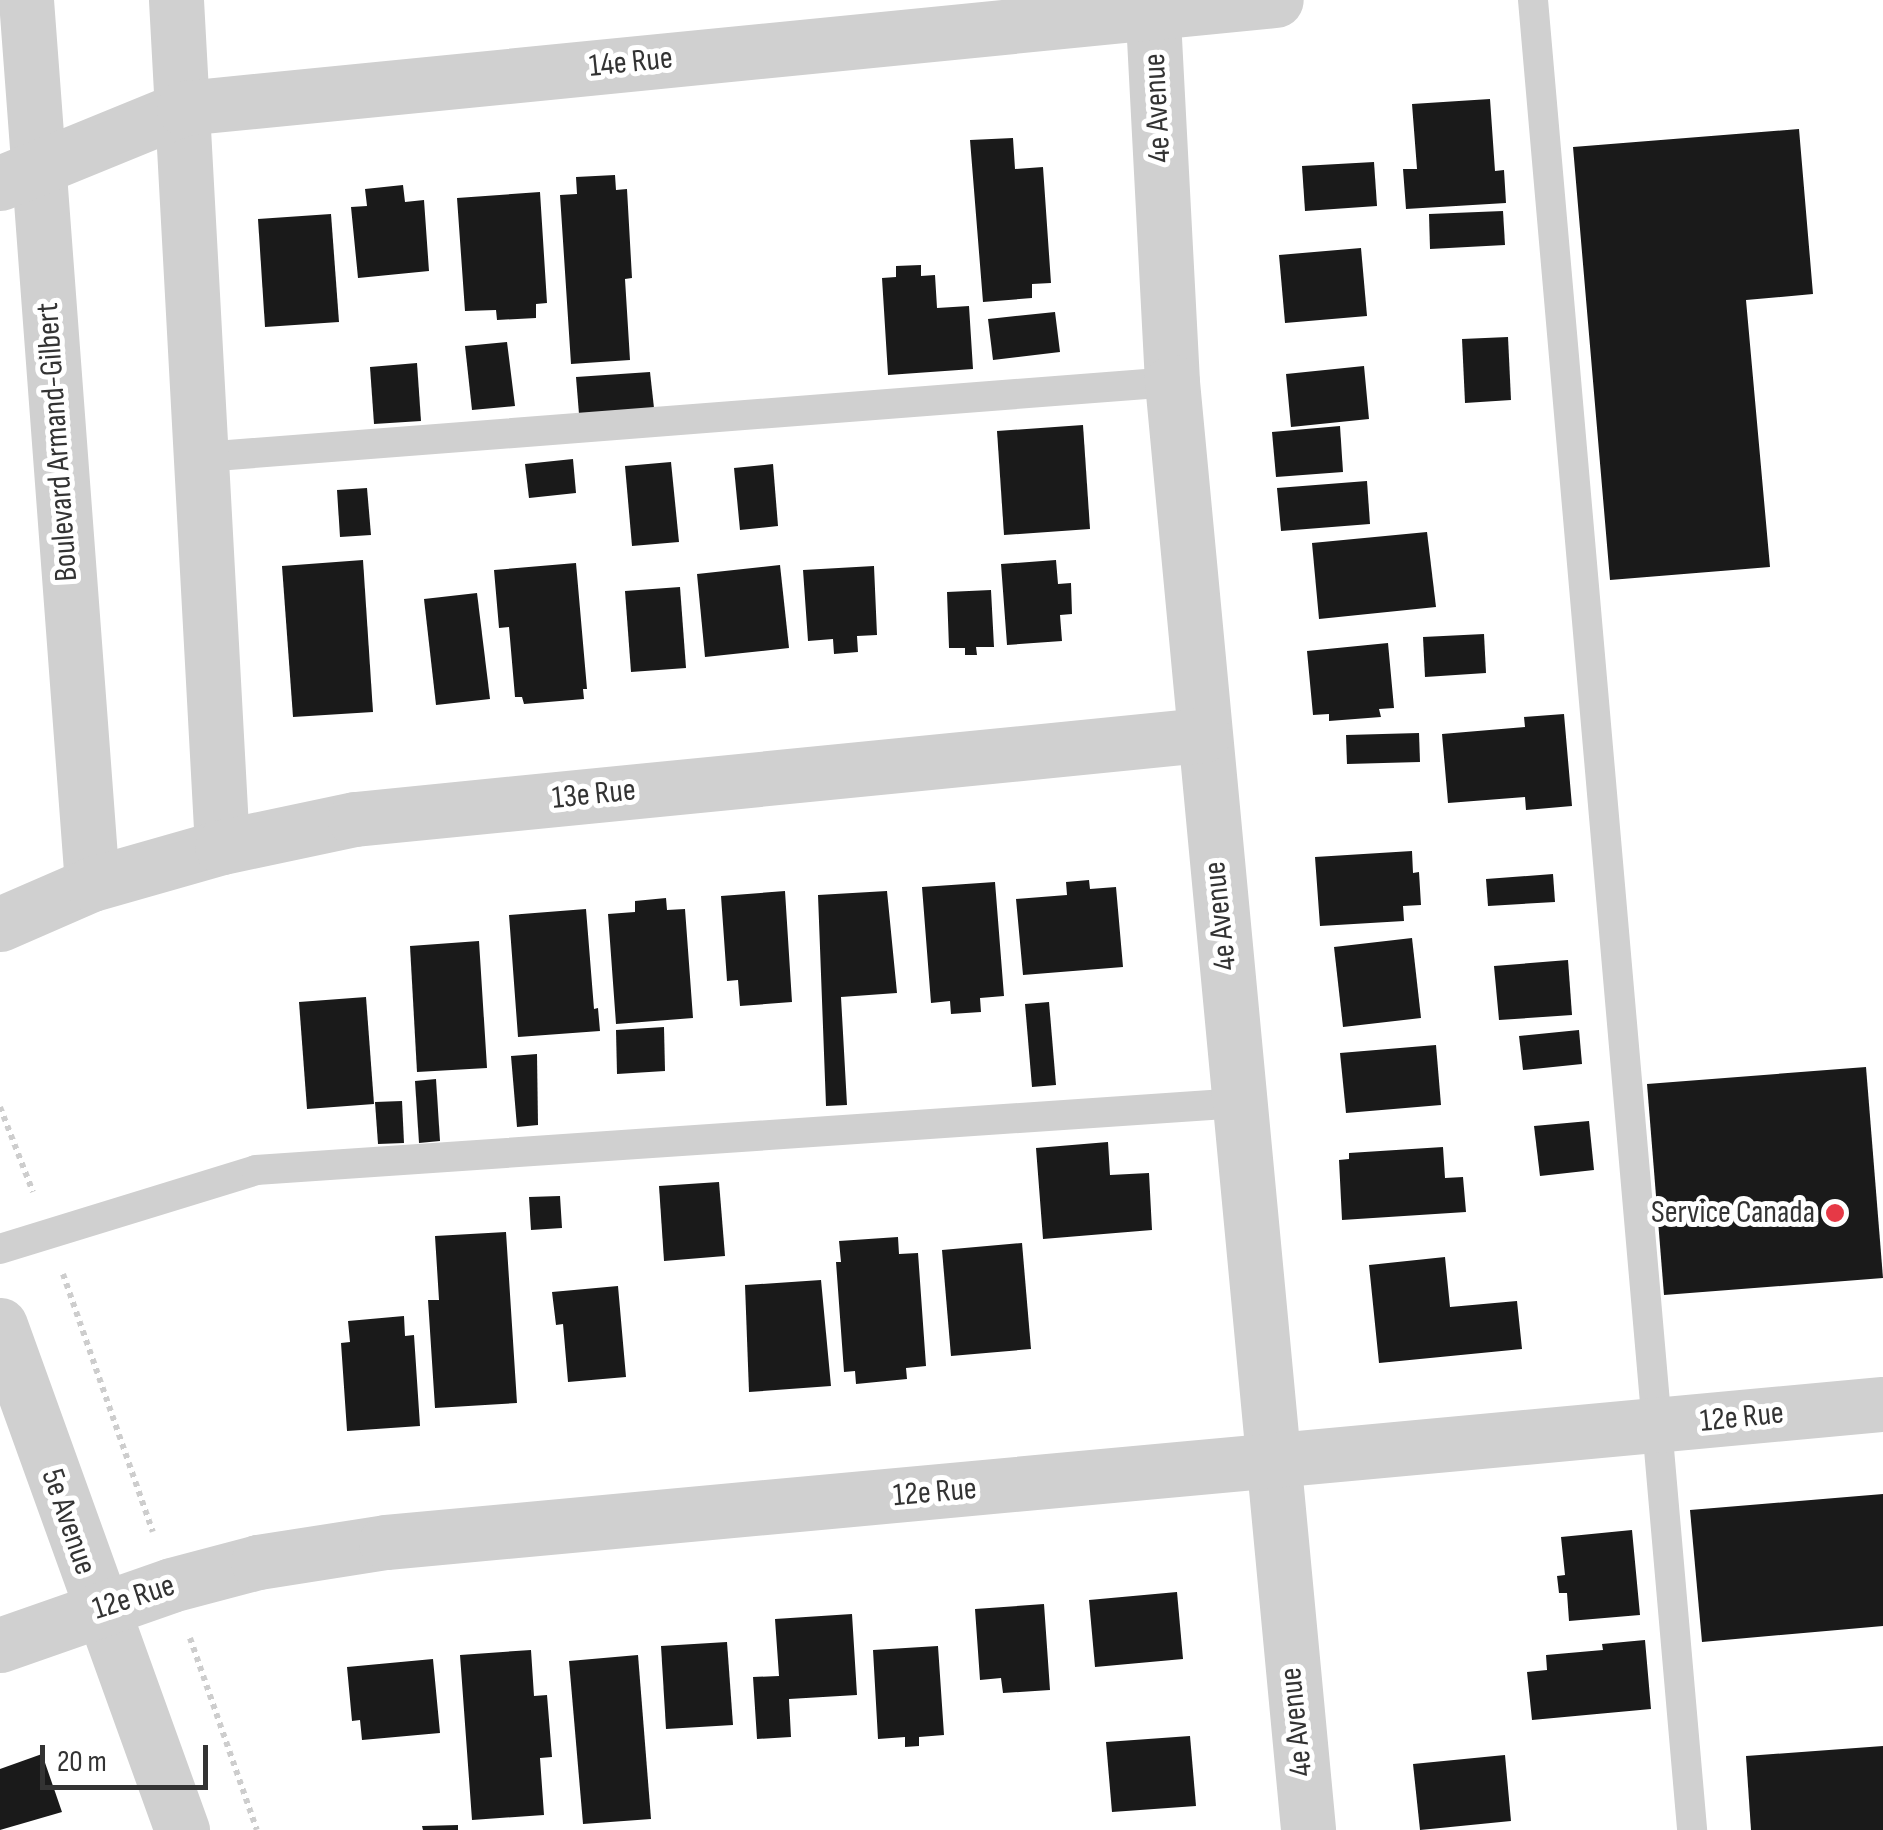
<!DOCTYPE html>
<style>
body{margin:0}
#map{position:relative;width:1883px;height:1830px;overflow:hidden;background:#fff;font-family:"Sofia Sans Condensed",sans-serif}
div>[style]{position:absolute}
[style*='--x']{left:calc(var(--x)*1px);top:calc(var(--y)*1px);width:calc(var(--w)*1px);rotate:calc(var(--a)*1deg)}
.building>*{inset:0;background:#1a1a1a}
.path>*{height:6px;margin-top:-3px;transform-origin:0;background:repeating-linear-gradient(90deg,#cdcdcd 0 5px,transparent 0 10px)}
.service>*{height:30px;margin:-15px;padding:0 15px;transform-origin:15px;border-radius:15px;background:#d0d0d0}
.minor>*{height:55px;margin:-27.5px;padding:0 27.5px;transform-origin:27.5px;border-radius:27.5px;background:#d0d0d0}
.dots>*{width:28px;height:28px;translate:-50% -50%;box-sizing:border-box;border:5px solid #fff;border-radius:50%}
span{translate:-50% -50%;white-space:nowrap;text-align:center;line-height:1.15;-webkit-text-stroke:10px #fff;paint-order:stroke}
.street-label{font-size:32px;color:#333}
.poi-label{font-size:32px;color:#333}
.right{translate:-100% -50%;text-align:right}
.scale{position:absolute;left:40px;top:1745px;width:168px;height:45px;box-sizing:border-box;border:5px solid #333;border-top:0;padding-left:12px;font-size:30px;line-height:35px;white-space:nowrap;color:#333;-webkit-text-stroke:8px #fff;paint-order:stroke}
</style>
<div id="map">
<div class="building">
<i style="clip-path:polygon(1490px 99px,1495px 171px,1504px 170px,1506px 203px,1406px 209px,1403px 169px,1417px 169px,1412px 104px)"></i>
<i style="clip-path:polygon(1799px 129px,1813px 294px,1746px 300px,1770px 567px,1610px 580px,1573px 147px)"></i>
<i style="clip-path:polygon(1013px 138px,1015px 169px,1043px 167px,1051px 283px,1032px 284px,1032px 298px,983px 302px,970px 140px)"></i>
<i style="clip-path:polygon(1374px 162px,1377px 206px,1305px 211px,1302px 166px)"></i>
<i style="clip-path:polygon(615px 175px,616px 190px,627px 189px,632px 278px,625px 279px,630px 360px,571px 364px,560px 195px,577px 194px,576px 177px)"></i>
<i style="clip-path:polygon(403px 185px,405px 202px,424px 200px,429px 271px,358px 278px,351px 207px,367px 206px,365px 189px)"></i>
<i style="clip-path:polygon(540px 192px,547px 303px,536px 304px,536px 318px,497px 320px,496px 310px,465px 311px,457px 198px)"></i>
<i style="clip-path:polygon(1503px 211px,1505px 245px,1430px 249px,1429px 214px)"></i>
<i style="clip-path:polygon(331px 214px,339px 322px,265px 327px,258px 219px)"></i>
<i style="clip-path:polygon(1361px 248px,1367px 316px,1285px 323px,1279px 255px)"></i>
<i style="clip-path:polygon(921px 265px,921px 276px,935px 275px,937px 308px,969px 306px,973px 369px,888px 375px,882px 278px,896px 277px,896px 266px)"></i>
<i style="clip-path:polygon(1055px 312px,1060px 352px,993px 360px,988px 319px)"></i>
<i style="clip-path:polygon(1508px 337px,1511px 400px,1465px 403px,1462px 339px)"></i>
<i style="clip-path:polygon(507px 342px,515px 406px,472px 410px,465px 346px)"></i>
<i style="clip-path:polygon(417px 363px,421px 421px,374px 424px,370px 367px)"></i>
<i style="clip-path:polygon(1364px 366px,1369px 419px,1291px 427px,1286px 374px)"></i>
<i style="clip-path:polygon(650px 372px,654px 408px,579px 414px,576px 377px)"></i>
<i style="clip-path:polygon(1083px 425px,1090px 529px,1004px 535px,997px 431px)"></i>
<i style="clip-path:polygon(1340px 426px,1343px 472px,1276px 477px,1272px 432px)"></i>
<i style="clip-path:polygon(573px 459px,576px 493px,529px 498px,525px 464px)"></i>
<i style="clip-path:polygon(671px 462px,679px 542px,632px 546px,625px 466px)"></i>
<i style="clip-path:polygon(773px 464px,778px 526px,740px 530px,734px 468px)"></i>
<i style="clip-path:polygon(1367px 481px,1370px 524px,1281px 531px,1277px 488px)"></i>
<i style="clip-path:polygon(367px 488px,371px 535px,340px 537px,337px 490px)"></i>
<i style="clip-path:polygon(1427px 532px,1436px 607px,1319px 619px,1312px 543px)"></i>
<i style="clip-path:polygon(363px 560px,373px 712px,293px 717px,282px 566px)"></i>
<i style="clip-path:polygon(1056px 560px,1058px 584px,1071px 583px,1072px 614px,1060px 615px,1062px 641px,1007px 645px,1001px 564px)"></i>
<i style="clip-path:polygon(576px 563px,587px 689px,583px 689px,584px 699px,524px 704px,522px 697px,515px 697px,509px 627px,499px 628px,494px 570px)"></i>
<i style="clip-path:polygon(780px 565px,789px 648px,705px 657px,697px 574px)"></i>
<i style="clip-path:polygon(874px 566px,877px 635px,857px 636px,858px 652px,834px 654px,833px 639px,808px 641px,803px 570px)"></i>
<i style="clip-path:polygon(680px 587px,686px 668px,631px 672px,625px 591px)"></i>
<i style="clip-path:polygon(991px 590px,994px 647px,976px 647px,977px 655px,965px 655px,965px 648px,949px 648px,947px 592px)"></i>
<i style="clip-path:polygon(477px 593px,490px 699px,436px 705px,424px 599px)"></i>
<i style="clip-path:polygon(1484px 634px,1486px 673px,1425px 677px,1423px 637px)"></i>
<i style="clip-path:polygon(1388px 643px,1394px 708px,1379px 709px,1381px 717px,1329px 721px,1329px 714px,1313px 715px,1307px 651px)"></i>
<i style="clip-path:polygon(1564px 714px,1572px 806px,1526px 810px,1525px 797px,1448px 803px,1442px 734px,1525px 727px,1524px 717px)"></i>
<i style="clip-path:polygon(1419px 733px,1420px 762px,1347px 764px,1346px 735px)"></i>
<i style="clip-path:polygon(1412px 851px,1413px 873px,1419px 872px,1421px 905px,1403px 906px,1404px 921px,1320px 926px,1315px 857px)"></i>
<i style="clip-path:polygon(1553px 874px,1555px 902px,1488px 906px,1486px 879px)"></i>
<i style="clip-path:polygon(1089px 880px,1090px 889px,1116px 887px,1123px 967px,1023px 975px,1016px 899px,1067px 895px,1066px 882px)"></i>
<i style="clip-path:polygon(995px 882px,1004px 996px,980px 998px,981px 1012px,951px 1014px,950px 1001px,931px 1003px,922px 887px)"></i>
<i style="clip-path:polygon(785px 891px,792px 1002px,740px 1006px,738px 980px,727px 981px,721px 896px)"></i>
<i style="clip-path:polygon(887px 891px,897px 993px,841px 997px,847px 1105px,826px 1106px,818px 895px)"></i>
<i style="clip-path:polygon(666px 898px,667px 910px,685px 909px,693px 1018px,616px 1024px,608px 914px,635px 912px,635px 901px)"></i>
<i style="clip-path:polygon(586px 909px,594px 1009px,598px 1008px,600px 1031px,518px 1037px,509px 915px)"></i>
<i style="clip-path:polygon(1412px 938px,1421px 1018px,1343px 1027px,1334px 947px)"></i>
<i style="clip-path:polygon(479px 941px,487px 1068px,417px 1072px,410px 946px)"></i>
<i style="clip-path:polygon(1568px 960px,1572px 1015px,1499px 1020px,1494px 966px)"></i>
<i style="clip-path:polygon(366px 997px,374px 1104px,307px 1109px,299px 1002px)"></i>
<i style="clip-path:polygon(1049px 1002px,1056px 1085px,1032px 1087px,1025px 1004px)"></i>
<i style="clip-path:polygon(664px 1027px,665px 1071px,617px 1074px,616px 1030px)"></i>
<i style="clip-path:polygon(1579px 1030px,1582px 1064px,1523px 1070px,1519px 1036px)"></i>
<i style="clip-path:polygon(1436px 1045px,1441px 1105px,1346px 1113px,1340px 1053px)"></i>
<i style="clip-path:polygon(537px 1054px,538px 1125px,517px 1127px,511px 1056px)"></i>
<i style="clip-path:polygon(1866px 1067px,1883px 1278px,1664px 1295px,1647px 1084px)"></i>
<i style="clip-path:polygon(436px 1079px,440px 1141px,419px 1143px,415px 1081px)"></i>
<i style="clip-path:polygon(402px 1101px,404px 1143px,378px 1144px,375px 1102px)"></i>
<i style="clip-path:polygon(1589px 1121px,1594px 1170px,1540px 1176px,1534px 1126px)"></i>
<i style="clip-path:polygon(1108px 1142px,1110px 1175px,1149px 1173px,1152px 1230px,1043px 1239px,1036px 1148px)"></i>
<i style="clip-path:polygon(1443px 1147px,1445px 1178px,1463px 1177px,1466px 1212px,1342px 1220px,1339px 1160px,1349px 1159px,1349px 1153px)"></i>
<i style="clip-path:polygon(719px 1182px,725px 1256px,664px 1261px,659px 1186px)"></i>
<i style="clip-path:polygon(560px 1196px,562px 1228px,531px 1230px,529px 1197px)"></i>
<i style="clip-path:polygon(506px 1232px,517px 1403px,435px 1408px,428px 1300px,439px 1300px,435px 1236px)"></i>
<i style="clip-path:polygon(898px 1237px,899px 1254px,918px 1253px,926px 1366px,906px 1368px,907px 1379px,856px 1384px,855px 1371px,844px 1372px,836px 1262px,841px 1262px,839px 1241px)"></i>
<i style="clip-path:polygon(1022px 1243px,1031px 1349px,951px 1356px,942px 1250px)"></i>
<i style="clip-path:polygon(1445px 1257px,1450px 1307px,1517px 1301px,1522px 1349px,1379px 1363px,1369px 1265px)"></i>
<i style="clip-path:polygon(821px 1280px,831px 1386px,749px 1392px,745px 1285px)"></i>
<i style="clip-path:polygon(618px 1286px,626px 1377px,568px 1382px,563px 1324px,556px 1325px,552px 1292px)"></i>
<i style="clip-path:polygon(404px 1316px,405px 1336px,414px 1335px,420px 1426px,347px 1431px,341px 1343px,350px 1342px,348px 1321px)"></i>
<i style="clip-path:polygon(1883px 1494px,1883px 1626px,1702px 1642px,1690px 1510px)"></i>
<i style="clip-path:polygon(1632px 1530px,1640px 1615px,1569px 1621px,1567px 1593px,1559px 1593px,1557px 1576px,1565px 1575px,1561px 1537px)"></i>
<i style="clip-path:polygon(1177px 1592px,1183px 1659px,1095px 1667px,1089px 1600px)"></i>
<i style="clip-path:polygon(1044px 1604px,1050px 1690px,1003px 1693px,1001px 1678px,980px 1680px,975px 1609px)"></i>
<i style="clip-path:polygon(852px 1614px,857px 1695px,789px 1699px,791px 1737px,757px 1739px,753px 1677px,779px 1676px,775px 1619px)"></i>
<i style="clip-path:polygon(1645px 1640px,1651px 1709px,1532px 1720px,1527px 1672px,1547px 1670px,1546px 1655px,1603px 1650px,1602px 1644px)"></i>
<i style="clip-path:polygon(727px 1642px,733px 1725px,666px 1729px,661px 1646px)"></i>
<i style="clip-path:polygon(938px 1646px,944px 1735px,919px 1737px,919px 1746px,905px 1747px,905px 1737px,878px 1739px,873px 1650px)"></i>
<i style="clip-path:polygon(531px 1650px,534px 1696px,547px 1695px,552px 1757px,540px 1758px,544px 1815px,472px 1820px,460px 1655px)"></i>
<i style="clip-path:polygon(638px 1655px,651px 1819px,583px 1824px,569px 1661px)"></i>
<i style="clip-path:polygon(433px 1659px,440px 1733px,362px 1740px,360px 1720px,352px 1721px,347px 1667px)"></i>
<i style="clip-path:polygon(1190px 1736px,1196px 1806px,1112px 1812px,1106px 1742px)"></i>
<i style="clip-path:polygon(1883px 1746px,1883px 1830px,1751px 1830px,1746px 1756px)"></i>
<i style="clip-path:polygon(42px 1754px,62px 1812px,0 1830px,0 1769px)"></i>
<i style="clip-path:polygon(1505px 1755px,1511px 1821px,1420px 1830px,1413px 1764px)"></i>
<i style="clip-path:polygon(458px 1825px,458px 1830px,423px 1830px,422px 1826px)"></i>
</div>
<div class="path">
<i style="--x:0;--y:1107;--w:91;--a:68.8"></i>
<i style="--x:63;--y:1274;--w:273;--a:70.8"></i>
<i style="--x:190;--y:1638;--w:203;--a:70.8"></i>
</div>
<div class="service">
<i style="--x:1533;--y:0;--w:1837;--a:85.03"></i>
<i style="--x:203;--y:457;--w:972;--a:-4.43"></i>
<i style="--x:0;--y:1249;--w:268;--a:-17.1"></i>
<i style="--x:256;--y:1170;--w:986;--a:-3.9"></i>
</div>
<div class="minor">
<i style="--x:26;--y:0;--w:886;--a:85.73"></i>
<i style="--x:176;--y:0;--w:848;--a:86.89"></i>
<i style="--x:1152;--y:0;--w:383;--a:87"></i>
<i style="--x:1172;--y:382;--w:1454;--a:84.63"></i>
<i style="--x:0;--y:183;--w:199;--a:-22.2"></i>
<i style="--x:184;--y:108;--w:1097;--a:-5.65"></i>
<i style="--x:0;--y:924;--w:100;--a:-23.5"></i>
<i style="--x:92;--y:884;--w:135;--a:-15.9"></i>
<i style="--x:222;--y:847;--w:136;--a:-11.9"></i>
<i style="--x:355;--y:819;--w:852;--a:-5.66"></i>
<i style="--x:0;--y:1325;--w:537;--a:70.18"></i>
<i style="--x:0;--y:1645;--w:181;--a:-19.3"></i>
<i style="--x:171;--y:1585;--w:90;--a:-14.8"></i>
<i style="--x:258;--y:1562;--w:130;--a:-8.9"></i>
<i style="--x:386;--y:1542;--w:1503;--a:-5.27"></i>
</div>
<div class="dots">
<i style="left:1835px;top:1213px;background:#e63946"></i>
</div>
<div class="street-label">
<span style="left:631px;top:63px;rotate:-6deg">14e Rue</span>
<span style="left:1158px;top:108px;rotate:-93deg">4e Avenue</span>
<span style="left:58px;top:442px;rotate:-94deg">Boulevard Armand-Gilbert</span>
<span style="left:594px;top:795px;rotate:-6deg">13e Rue</span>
<span style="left:1221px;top:916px;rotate:-96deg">4e Avenue</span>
<span style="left:1742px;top:1418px;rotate:-6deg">12e Rue</span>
<span style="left:935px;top:1493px;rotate:-5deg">12e Rue</span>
<span style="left:68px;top:1522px;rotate:71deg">5e Avenue</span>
<span style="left:134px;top:1598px;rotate:-18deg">12e Rue</span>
<span style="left:1297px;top:1722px;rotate:-96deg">4e Avenue</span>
</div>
<div class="poi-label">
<span class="right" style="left:1815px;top:1213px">Service Canada</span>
</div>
<div class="scale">20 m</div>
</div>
